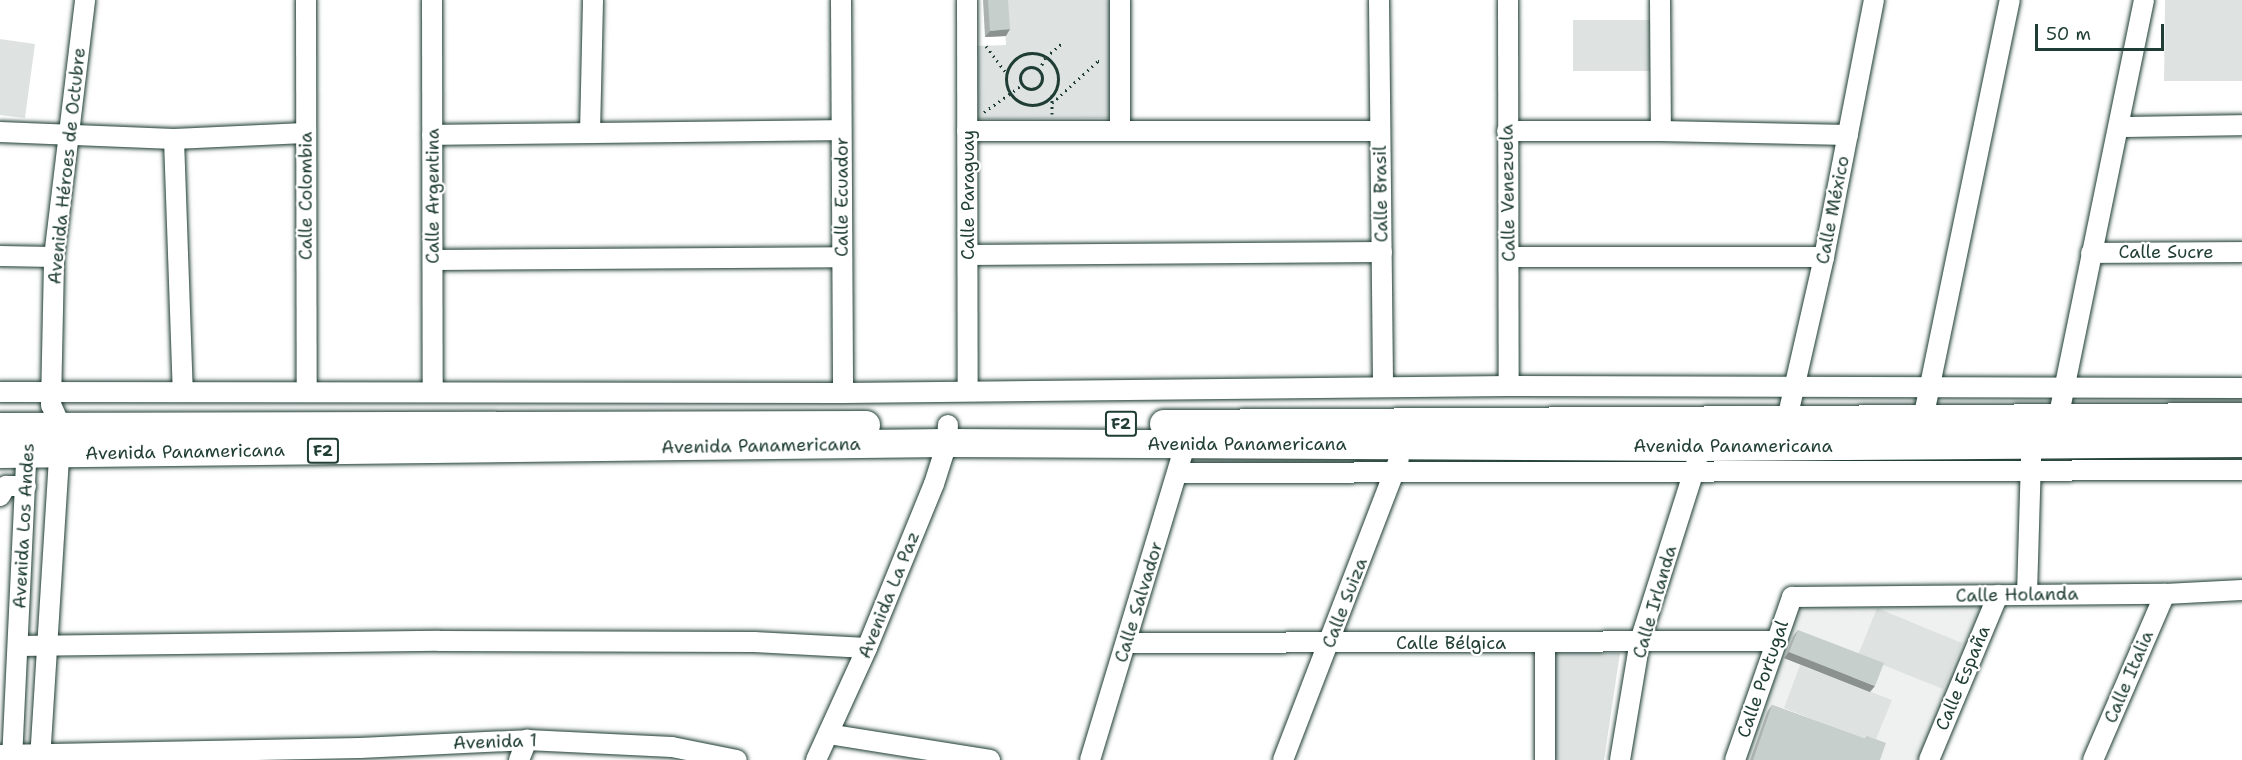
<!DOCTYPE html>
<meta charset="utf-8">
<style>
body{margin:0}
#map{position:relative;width:2242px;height:760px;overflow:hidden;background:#fff;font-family:"Shantell Sans",sans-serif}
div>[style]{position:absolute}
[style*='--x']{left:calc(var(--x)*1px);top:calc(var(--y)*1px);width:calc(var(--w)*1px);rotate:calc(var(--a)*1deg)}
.built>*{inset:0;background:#eef1f0}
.green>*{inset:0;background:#dee3e2}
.path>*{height:3px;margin-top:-1.5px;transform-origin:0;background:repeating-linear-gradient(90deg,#1f3d34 0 1.5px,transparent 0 6px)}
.path>.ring{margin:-1.5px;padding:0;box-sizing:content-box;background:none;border:3px solid #1f3d34;border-radius:50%}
.roads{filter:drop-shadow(0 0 2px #1f3d34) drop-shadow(0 0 2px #1f3d34)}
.minor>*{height:20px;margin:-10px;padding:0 10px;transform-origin:10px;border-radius:10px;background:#fff}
.highway>*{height:28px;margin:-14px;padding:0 14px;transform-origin:14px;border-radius:14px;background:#fff}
.wall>*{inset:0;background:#abb2af}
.shaded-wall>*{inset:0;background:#8b918f}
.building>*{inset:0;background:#c7cfcc}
span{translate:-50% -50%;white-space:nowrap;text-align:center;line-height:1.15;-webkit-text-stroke:4.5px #fff;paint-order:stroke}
.shield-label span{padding:2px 4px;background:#fff;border:2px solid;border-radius:4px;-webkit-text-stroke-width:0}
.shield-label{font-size:16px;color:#1f3d34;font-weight:700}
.street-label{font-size:18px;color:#1f3d34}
.scale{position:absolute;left:2035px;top:24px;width:129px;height:27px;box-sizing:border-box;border:3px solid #1f3d34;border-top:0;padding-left:8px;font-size:18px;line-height:21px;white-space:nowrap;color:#1f3d34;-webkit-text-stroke:4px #fff;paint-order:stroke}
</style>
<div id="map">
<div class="built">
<i style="clip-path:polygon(1988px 603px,1920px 760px,1744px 760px,1799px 606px)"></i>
</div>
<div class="green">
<i style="clip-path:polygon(1003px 0,1112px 0,1111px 118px,973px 119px,976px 46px,1006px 45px)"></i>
<i style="clip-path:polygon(2165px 0,2242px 0,2242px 81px,2164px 81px)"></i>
<i style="clip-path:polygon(1573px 20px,1650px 20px,1650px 71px,1573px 71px)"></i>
<i style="clip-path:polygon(0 39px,35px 44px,25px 118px,0 115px)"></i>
<i style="clip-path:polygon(1877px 608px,1962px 643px,1943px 689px,1858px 655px)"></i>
<i style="clip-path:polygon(1550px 653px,1620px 653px,1604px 760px,1550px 760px)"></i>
<i style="clip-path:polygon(1800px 665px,1892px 700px,1874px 744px,1784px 708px)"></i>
</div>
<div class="path">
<i style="--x:986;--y:46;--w:34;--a:53"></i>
<i class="ring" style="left:1006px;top:53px;width:49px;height:49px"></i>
<i class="ring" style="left:1020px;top:67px;width:19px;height:19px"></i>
<i style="--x:1039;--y:70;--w:15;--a:-62"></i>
<i style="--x:1046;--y:57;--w:20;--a:-41"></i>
<i style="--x:1052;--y:95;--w:19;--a:90"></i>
<i style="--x:1052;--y:103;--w:62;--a:-42.4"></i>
<i style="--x:1098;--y:61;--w:6;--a:0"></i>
<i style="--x:984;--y:112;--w:47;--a:-35.4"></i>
</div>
<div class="roads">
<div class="minor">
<i style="--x:306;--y:0;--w:392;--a:89.9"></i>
<i style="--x:432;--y:0;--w:392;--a:89.9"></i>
<i style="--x:841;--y:0;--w:393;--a:89.7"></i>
<i style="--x:967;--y:0;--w:390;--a:89.9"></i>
<i style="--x:1379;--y:0;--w:387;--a:89.4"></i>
<i style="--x:1508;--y:0;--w:386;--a:89.9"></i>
<i style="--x:1660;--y:0;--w:131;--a:89.6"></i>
<i style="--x:2119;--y:127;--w:123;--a:-0.9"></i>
<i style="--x:967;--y:131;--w:412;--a:0"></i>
<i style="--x:1120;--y:131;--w:131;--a:-90"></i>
<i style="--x:1507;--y:131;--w:154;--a:0"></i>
<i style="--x:1661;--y:131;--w:187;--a:1.2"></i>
<i style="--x:0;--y:132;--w:174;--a:2.3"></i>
<i style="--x:174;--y:139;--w:131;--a:-2.6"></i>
<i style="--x:590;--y:133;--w:133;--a:-88.7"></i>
<i style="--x:432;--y:135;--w:409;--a:-0.7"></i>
<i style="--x:174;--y:139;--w:252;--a:88"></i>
<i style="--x:2091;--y:253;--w:151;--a:-0.4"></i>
<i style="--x:968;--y:255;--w:414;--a:-0.4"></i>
<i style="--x:0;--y:256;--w:54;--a:1.1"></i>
<i style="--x:1509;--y:257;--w:315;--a:0"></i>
<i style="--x:434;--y:260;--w:408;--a:-0.4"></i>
<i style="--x:0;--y:392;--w:843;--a:0.07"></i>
<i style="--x:843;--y:393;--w:666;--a:-0.6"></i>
<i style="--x:1509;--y:386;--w:733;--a:0.16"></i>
<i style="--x:1787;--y:419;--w:166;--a:-77.1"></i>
<i style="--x:1824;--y:257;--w:262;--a:-79"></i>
<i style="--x:1923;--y:419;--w:428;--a:-78.3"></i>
<i style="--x:2058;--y:419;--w:428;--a:-78.4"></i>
<i style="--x:1179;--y:473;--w:1063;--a:-0.16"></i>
<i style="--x:0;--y:496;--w:12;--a:-59"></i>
<i style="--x:6;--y:486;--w:20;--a:0"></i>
<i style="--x:2027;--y:594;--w:137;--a:-88.3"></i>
<i style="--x:1127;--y:643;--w:648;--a:-0.18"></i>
<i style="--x:18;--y:646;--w:421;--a:-0.7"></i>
<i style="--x:439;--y:641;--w:315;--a:0.2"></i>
<i style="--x:754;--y:642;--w:113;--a:3"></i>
<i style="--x:828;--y:734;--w:164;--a:9.1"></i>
<i style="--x:0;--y:755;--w:360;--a:-1.1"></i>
<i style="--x:360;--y:748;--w:167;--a:-2.7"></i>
<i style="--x:527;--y:740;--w:145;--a:2.8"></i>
<i style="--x:672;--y:747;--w:66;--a:11.3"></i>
<i style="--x:12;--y:760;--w:319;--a:-87.3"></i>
<i style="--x:40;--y:760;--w:334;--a:-86.4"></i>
<i style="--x:61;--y:427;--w:24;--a:-114"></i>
<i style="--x:51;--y:405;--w:148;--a:-88.8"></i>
<i style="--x:54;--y:257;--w:259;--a:-83.1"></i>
<i style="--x:519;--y:760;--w:22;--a:-68"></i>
<i style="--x:816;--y:760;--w:123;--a:-65.5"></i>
<i style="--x:867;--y:648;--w:177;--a:-67.8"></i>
<i style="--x:934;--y:484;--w:43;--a:-72.4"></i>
<i style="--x:947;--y:443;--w:18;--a:-87"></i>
<i style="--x:1090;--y:760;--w:331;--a:-73.2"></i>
<i style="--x:1283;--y:760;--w:322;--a:-68.9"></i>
<i style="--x:1545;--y:760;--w:117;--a:-90"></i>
<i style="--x:1620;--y:760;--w:121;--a:-80.5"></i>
<i style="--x:1640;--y:641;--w:189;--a:-72.4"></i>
<i style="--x:1735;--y:760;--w:173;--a:-70.7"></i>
<i style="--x:1792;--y:597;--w:373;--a:-0.5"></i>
<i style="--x:2165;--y:594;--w:77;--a:-3"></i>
<i style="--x:1929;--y:760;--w:179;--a:-67.3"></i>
<i style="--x:2093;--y:760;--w:181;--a:-66.6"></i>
</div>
<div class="highway">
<i style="--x:1164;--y:424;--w:1078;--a:-0.37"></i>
<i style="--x:0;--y:427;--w:866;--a:-0.13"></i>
<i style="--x:0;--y:454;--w:947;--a:-0.67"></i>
<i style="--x:947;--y:443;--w:753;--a:0.3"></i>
<i style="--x:1700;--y:447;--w:542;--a:-0.42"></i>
</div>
</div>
<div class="wall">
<i style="clip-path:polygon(983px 0,1008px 0,1006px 36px,985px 37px)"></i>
<i style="clip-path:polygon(1798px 630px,1870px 692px,1784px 658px,1793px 636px)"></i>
<i style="clip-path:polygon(1772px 705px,1865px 739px,1867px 736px,1880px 760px,1750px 760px,1767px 712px)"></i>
</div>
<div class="shaded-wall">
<i style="clip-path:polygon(1010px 29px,1006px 36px,985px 37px,990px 31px)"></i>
<i style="clip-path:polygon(1789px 652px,1875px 686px,1870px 692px,1784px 658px)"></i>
</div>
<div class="building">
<i style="clip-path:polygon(988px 0,1008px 0,1010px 29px,990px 31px)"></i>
<i style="clip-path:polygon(1798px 630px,1884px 663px,1875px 686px,1789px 652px)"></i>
<i style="clip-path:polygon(1772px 705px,1866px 739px,1867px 736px,1886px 743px,1880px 760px,1753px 760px)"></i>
</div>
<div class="shield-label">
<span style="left:1121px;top:424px">F2</span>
<span style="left:323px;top:451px">F2</span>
</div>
<div class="street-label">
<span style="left:67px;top:166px;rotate:-84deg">Avenida Héroes de Octubre</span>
<span style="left:1508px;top:193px;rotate:-91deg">Calle Venezuela</span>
<span style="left:1381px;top:194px;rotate:-91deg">Calle Brasil</span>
<span style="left:968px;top:195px;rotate:-90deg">Calle Paraguay</span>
<span style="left:306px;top:196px;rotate:-90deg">Calle Colombia</span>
<span style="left:433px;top:196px;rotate:-90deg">Calle Argentina</span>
<span style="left:842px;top:197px;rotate:-90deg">Calle Ecuador</span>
<span style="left:1833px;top:210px;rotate:-79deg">Calle México</span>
<span style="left:2166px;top:252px">Calle Sucre</span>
<span style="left:1247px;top:444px">Avenida Panamericana</span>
<span style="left:761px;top:446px;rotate:-1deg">Avenida Panamericana</span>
<span style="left:1733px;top:446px">Avenida Panamericana</span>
<span style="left:185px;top:452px;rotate:-1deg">Avenida Panamericana</span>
<span style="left:24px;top:526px;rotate:-87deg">Avenida Los Andes</span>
<span style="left:889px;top:595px;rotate:-68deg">Avenida La Paz</span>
<span style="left:2017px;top:595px;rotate:-1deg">Calle Holanda</span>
<span style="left:1139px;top:602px;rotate:-73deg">Calle Salvador</span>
<span style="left:1655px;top:602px;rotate:-74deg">Calle Irlanda</span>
<span style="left:1345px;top:603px;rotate:-69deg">Calle Suiza</span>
<span style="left:1451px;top:643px">Calle Bélgica</span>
<span style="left:2129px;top:677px;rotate:-67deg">Calle Italia</span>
<span style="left:1963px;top:678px;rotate:-67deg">Calle España</span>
<span style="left:1763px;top:679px;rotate:-71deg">Calle Portugal</span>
<span style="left:495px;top:742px;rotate:-2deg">Avenida 1</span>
</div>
<div class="scale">50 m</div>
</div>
